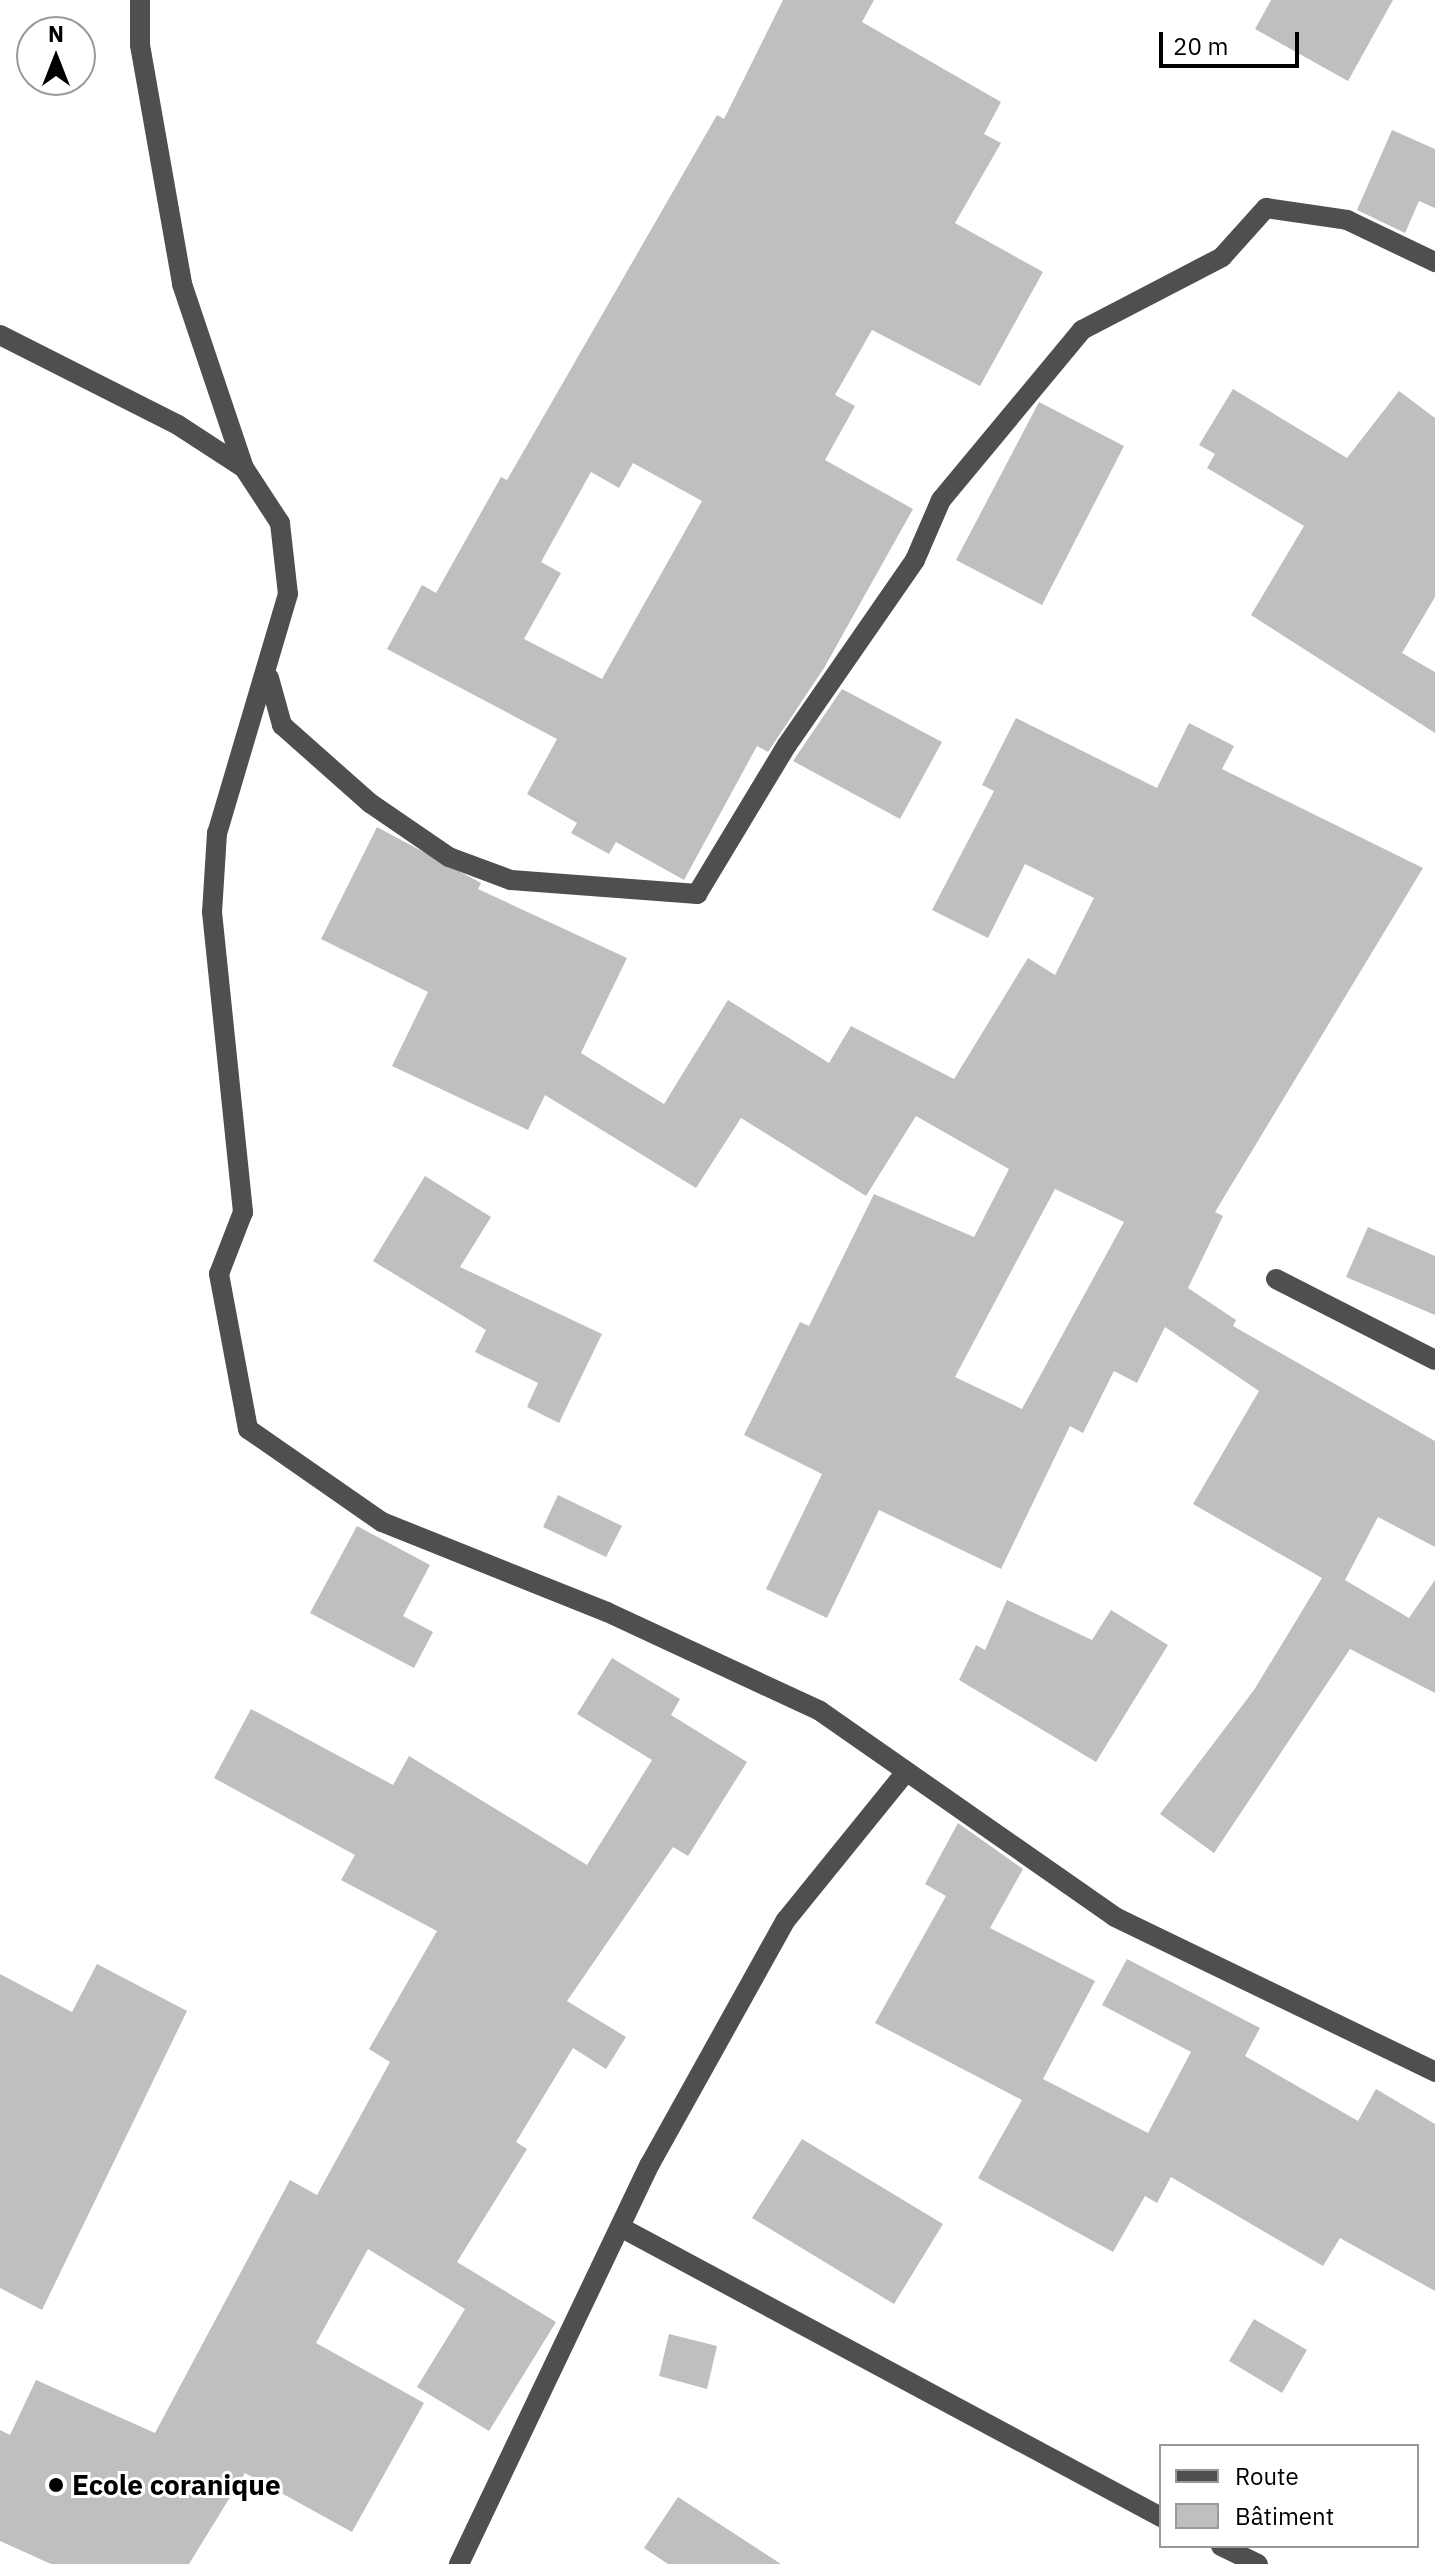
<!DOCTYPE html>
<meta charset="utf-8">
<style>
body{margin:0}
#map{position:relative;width:1435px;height:2564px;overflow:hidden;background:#fff;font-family:"IBM Plex Sans",sans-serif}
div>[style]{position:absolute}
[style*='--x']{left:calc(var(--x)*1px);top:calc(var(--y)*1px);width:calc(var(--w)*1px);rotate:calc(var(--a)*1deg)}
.building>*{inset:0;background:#bfbfbf}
.minor>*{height:20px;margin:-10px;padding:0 10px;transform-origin:10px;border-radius:10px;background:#4f4f4f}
.dots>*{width:22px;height:22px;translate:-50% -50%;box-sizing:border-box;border:4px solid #fff;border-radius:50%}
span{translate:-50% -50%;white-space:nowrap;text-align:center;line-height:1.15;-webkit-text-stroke:6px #fff;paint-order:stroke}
.poi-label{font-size:28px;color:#000;font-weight:700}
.left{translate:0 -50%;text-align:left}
.legend{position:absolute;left:1159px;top:2444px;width:260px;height:104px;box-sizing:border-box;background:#fff;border:2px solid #999;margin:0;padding:10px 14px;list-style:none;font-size:24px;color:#000}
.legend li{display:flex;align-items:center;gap:16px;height:40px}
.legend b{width:40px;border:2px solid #999}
.north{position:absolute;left:16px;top:16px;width:80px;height:80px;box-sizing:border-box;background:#fff;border:2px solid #999;border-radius:50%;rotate:0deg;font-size:22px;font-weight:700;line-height:32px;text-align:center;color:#000}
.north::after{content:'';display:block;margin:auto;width:28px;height:36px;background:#000;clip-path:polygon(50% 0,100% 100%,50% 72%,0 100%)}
.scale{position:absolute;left:1159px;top:32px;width:140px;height:36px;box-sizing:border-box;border:4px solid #000;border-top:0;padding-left:10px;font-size:24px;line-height:28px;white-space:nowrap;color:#000;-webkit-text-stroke:6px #fff;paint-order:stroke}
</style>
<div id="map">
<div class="building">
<i style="clip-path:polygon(evenodd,783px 0,874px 0,862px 22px,1001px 102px,984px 134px,1001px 143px,955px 223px,1043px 272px,980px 386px,872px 330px,835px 395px,855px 406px,825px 460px,913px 509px,824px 668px,768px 752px,757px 746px,684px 880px,616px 842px,609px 854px,571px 833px,577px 823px,527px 794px,557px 739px,387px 649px,422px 585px,436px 593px,501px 477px,507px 480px,717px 115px,724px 119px,783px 0,633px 463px,702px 501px,602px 679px,524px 639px,561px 573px,541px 562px,591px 472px,619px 488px,633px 463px)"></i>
<i style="clip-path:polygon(1271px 0,1393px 0,1348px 81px,1255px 29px)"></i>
<i style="clip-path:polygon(1392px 130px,1435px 149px,1435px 208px,1419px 201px,1405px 233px,1357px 210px)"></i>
<i style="clip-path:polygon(1233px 389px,1347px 458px,1399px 391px,1435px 418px,1435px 597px,1402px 653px,1435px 672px,1435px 733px,1251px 615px,1304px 526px,1207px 468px,1215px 454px,1199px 445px)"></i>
<i style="clip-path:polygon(1039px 402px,1124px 446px,1042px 605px,956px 560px)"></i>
<i style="clip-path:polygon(842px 689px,942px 742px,900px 819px,793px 761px)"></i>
<i style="clip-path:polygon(evenodd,1016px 718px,1157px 788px,1189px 723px,1234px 746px,1222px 769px,1423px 868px,1215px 1212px,1223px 1216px,1188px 1288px,1236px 1320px,1233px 1326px,1435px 1441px,1435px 1547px,1378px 1517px,1345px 1580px,1409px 1618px,1435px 1580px,1435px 1693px,1350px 1649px,1214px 1853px,1160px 1814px,1254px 1690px,1322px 1578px,1193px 1504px,1259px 1391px,1165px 1327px,1137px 1383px,1114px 1371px,1083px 1433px,1070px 1426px,1001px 1569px,879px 1510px,827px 1618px,766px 1589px,822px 1474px,744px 1435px,800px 1322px,809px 1326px,874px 1194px,974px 1237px,1009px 1169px,916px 1116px,866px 1196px,741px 1118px,696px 1188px,545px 1095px,528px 1130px,392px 1066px,428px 992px,321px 939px,377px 827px,481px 883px,478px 889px,627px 958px,581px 1053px,664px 1104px,728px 1000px,829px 1063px,851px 1026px,954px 1079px,1028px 958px,1055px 975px,1094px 898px,1025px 864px,988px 938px,932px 910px,994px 791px,982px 785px,1016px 718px,1055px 1189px,1124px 1222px,1022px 1409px,955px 1377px,1055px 1189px)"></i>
<i style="clip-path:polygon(425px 1176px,491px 1217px,460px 1267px,602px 1334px,559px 1423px,527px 1407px,538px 1383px,475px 1352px,486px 1330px,373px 1261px)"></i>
<i style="clip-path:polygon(1368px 1227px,1435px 1256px,1435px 1315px,1346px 1277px)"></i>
<i style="clip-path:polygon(558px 1495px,622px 1526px,606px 1557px,543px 1527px)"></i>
<i style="clip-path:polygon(357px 1526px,430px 1565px,403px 1616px,433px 1632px,414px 1668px,310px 1613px)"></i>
<i style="clip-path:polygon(1007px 1600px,1092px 1640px,1111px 1610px,1168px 1645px,1096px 1762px,959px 1680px,976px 1645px,985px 1650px)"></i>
<i style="clip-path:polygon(612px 1658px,680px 1699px,671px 1715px,747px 1762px,688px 1856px,673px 1847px,567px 2001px,626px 2037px,606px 2069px,573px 2048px,516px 2142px,527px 2149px,457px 2262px,556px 2322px,489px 2431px,417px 2387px,465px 2309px,368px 2249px,316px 2343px,424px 2403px,352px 2532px,245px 2473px,189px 2564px,51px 2564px,0 2541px,0 2430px,10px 2435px,36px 2380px,155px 2433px,290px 2180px,317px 2195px,390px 2062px,369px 2049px,437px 1931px,341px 1880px,355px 1855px,214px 1778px,251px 1709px,393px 1785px,409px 1756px,587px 1865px,652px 1760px,577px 1714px)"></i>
<i style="clip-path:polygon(958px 1823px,1023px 1869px,990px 1928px,1095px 1981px,1043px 2079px,1148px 2133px,1191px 2052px,1102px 2005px,1127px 1959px,1260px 2028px,1245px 2056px,1358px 2121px,1376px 2089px,1435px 2124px,1435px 2291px,1340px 2238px,1323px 2266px,1171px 2177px,1157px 2203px,1145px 2196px,1113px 2252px,978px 2178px,1022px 2100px,875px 2023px,946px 1896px,925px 1884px)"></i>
<i style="clip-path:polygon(97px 1964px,187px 2011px,42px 2310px,0 2288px,0 1974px,72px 2012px)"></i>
<i style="clip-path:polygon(802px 2139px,943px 2224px,894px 2304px,752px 2218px)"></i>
<i style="clip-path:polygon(1254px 2319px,1307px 2350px,1282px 2393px,1229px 2361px)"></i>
<i style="clip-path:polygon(669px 2334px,717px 2346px,707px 2389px,659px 2376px)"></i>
<i style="clip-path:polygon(678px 2497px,781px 2564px,668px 2564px,644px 2548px)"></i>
</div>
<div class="minor">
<i style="--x:140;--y:0;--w:45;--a:90"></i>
<i style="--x:140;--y:45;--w:243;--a:80"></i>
<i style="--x:182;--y:284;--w:194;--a:71.4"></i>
<i style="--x:0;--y:335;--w:199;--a:26.8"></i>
<i style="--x:178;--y:425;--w:79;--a:33.1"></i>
<i style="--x:244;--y:468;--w:66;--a:56.8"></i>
<i style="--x:280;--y:523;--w:71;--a:83.6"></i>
<i style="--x:288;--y:594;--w:249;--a:106.5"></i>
<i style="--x:217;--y:833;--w:79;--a:93.6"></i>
<i style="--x:212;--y:912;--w:302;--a:84.1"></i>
<i style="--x:243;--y:1212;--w:66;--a:111.2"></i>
<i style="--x:219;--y:1274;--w:158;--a:79.4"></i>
<i style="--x:248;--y:1429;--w:163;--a:34.8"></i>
<i style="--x:382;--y:1522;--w:242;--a:21.8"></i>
<i style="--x:607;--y:1612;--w:235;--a:24.9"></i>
<i style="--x:820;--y:1711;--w:360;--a:34.9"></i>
<i style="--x:1115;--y:1917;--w:356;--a:25.8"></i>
<i style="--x:269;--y:678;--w:49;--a:74.5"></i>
<i style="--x:282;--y:725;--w:118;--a:41.6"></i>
<i style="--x:370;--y:803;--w:96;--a:34.4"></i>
<i style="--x:449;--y:857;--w:66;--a:20.4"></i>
<i style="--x:511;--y:880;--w:187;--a:4.3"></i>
<i style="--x:697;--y:894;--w:174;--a:-58.9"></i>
<i style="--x:787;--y:745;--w:225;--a:-55.3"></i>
<i style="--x:915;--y:560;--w:65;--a:-66.6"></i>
<i style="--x:941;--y:500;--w:221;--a:-50.3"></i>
<i style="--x:1082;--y:330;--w:158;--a:-27.5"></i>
<i style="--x:1222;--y:257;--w:66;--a:-48.1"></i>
<i style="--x:1266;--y:208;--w:82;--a:8.4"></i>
<i style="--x:1347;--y:220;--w:98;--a:25.5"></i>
<i style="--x:1276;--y:1279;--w:178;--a:27"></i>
<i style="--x:622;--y:2228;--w:612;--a:28.2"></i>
<i style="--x:1221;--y:2546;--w:41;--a:25.9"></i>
<i style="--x:459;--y:2564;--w:443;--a:-64.5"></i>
<i style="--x:650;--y:2164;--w:279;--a:-60.9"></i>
<i style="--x:786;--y:1920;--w:191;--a:-51"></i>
</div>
<div class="dots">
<i style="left:56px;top:2485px;background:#000"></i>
</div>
<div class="poi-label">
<span class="left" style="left:72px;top:2485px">Ecole coranique</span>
</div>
<ul class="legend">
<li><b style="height:10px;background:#4f4f4f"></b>Route</li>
<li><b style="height:22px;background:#bfbfbf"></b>Bâtiment</li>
</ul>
<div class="north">N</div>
<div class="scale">20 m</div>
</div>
